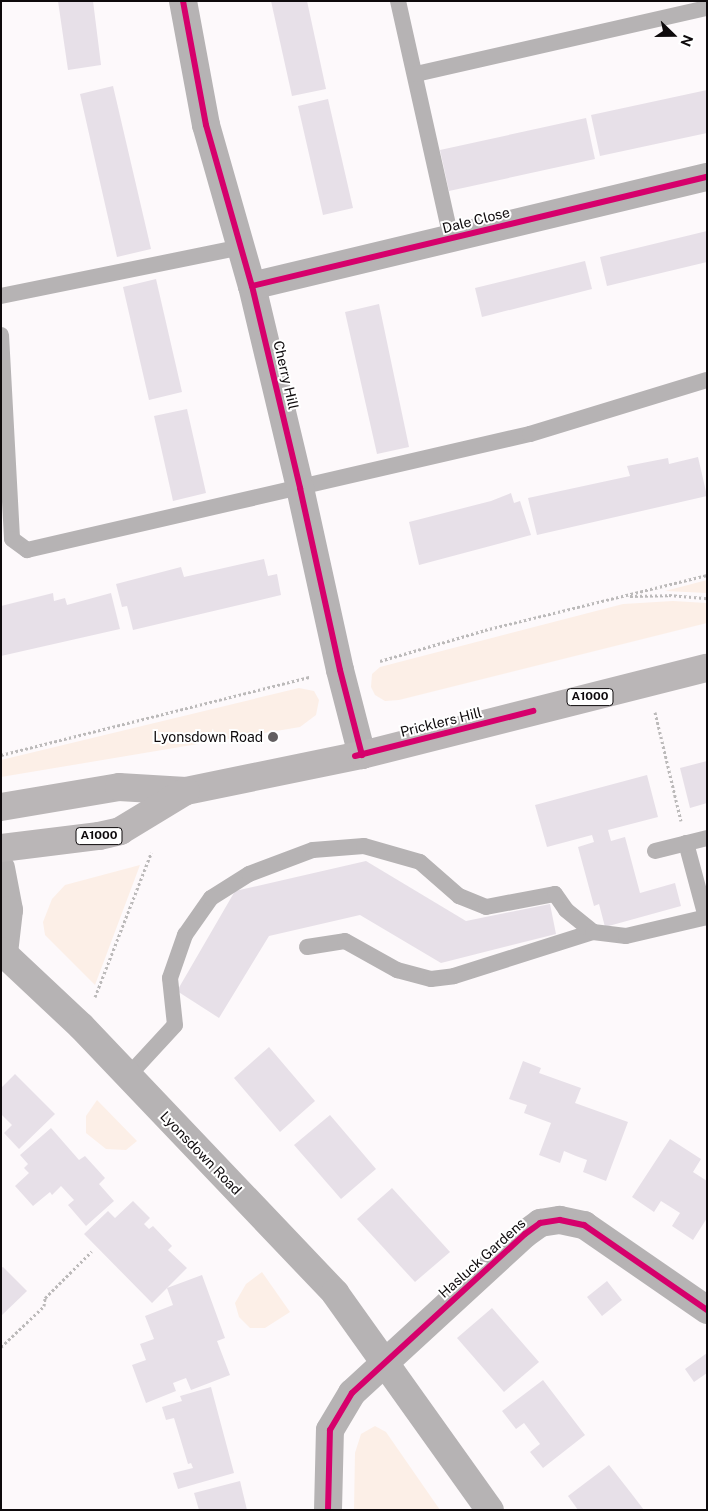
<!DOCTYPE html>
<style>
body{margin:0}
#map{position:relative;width:708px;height:1511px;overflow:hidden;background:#fdf9fb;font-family:"Public Sans",sans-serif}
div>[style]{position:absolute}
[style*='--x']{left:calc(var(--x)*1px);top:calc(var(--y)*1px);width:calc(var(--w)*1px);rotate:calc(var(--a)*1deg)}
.green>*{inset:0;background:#fcefe7}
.building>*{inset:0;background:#e7e0e8}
.path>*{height:3px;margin-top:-1.5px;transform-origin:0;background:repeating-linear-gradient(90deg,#bcbaba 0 2.5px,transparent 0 5px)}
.lane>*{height:16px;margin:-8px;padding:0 8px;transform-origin:8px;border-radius:8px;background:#b6b3b4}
.street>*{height:28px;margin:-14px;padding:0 14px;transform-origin:14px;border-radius:14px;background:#b6b3b4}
.secondary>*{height:28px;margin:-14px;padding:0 14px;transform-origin:14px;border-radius:14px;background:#b6b3b4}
.primary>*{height:28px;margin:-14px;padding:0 14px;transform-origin:14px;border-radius:14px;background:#bab6b7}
.cycleway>*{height:6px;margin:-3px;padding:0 3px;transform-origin:3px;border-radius:3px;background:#d6006c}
.dots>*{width:14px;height:14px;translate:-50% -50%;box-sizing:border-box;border:2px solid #fff;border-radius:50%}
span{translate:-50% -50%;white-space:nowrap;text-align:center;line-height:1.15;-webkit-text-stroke:4px #fff;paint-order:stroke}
.shield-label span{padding:1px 4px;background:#fff;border:1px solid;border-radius:4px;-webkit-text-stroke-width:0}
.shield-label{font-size:12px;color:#0e0a0c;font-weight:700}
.street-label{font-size:14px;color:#0e0a0c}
.poi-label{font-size:14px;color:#0e0a0c}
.right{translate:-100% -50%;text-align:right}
.frame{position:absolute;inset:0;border:2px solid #0e0a0c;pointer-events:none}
.north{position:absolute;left:648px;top:10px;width:50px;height:50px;-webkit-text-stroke:4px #fff;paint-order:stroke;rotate:112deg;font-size:14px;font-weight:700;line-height:20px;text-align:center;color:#0e0a0c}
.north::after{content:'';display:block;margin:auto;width:18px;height:22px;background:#0e0a0c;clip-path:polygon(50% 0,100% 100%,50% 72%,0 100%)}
</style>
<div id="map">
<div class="green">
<i style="clip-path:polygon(707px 580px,707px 593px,665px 591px)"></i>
<i style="clip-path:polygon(673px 601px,707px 603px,707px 623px,399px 700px,385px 701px,375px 695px,371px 687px,372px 674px,380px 667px,623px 604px)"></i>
<i style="clip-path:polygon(299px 688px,314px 691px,319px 700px,316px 715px,300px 727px,1px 777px,1px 760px)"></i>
<i style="clip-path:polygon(140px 865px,95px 985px,45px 935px,43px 922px,52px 899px,65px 885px)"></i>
<i style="clip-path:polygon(97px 1100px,137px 1141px,126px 1150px,106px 1149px,86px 1133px,86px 1116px)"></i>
<i style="clip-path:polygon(262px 1272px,290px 1312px,265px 1328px,250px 1328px,239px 1317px,235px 1303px,246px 1284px)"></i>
<i style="clip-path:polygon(375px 1426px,386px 1432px,440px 1510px,354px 1510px,355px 1453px,361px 1434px)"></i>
</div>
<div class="building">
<i style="clip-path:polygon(58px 1px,93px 1px,101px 65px,68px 70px)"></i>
<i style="clip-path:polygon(271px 1px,307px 1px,326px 89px,292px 96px)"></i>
<i style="clip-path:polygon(113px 86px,151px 249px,117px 257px,80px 94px)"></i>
<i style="clip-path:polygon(707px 90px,707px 133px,600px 156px,591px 115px)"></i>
<i style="clip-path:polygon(328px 99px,353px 208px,323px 215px,298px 106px)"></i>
<i style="clip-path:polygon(586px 118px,595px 159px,449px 191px,440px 150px)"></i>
<i style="clip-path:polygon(707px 231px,707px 262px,607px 286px,600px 257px)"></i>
<i style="clip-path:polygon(585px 261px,592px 289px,482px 317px,475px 288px)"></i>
<i style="clip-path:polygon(156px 279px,182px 392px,149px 400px,123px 287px)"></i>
<i style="clip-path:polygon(379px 304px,409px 447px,377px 454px,345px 312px)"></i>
<i style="clip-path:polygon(187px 409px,206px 493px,173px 501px,154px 416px)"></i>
<i style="clip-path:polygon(698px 457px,707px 496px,537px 535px,528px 498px,630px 476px,627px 466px,668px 458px,669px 464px)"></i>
<i style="clip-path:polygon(511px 493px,514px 503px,520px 501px,531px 535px,419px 565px,409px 522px,491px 501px)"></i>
<i style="clip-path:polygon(264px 559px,268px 576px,277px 574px,281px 595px,133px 630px,127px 606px,122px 607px,116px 584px,181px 567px,184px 577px)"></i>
<i style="clip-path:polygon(53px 593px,54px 601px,65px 598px,67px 605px,111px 593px,120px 629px,1px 656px,1px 606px)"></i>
<i style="clip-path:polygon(707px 761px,707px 803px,690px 808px,680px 768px)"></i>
<i style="clip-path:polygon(647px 775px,658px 817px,608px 830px,611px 841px,625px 837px,640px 893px,675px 883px,681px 906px,605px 927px,599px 904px,594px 906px,578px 847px,594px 842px,592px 835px,547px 847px,535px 805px)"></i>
<i style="clip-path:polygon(366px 861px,466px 921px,550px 904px,556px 934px,441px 963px,360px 915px,269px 936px,219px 1018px,177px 991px,235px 891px)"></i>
<i style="clip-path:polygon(269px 1047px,315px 1101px,280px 1132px,234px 1078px)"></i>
<i style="clip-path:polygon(523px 1061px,541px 1068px,539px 1073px,581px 1088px,575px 1103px,628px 1122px,606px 1181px,583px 1172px,587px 1160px,576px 1156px,564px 1151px,560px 1163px,539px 1155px,551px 1123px,524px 1113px,527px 1105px,509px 1099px)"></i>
<i style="clip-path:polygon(15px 1074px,55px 1114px,19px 1149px,4px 1133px,12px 1125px,1px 1114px,1px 1088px)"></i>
<i style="clip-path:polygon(330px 1115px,376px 1169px,341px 1199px,294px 1145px)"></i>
<i style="clip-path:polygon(51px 1128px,79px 1160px,85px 1156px,105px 1178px,99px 1184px,114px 1201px,86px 1226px,68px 1205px,74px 1200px,61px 1186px,52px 1195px,50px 1192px,33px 1206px,15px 1186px,29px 1173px,24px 1168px,28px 1164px,20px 1155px)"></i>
<i style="clip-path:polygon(670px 1139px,701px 1159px,693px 1172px,707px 1181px,707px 1218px,693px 1240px,672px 1226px,680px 1213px,661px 1201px,654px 1212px,632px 1197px)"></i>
<i style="clip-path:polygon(392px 1188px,450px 1252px,415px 1282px,357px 1219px)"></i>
<i style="clip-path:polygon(133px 1201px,150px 1218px,144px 1224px,149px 1229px,153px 1226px,172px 1246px,168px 1250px,187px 1268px,167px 1288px,202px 1275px,225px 1338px,217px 1341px,230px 1375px,191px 1390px,186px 1378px,173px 1383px,176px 1391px,146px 1403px,132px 1365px,146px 1360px,140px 1344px,154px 1339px,145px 1316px,173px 1305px,167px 1288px,152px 1303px,84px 1234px,108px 1211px,115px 1218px)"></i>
<i style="clip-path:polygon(3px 1267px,27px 1291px,1px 1316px,1px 1268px)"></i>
<i style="clip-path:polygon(607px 1281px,622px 1300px,602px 1316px,587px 1297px)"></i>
<i style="clip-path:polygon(492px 1308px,539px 1362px,504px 1392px,457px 1338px)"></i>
<i style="clip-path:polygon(707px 1353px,707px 1373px,694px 1382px,685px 1369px)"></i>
<i style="clip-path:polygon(543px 1380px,585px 1435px,543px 1468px,530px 1452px,540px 1444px,524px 1423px,516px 1429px,502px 1411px)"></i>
<i style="clip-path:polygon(211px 1387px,234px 1473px,178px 1489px,173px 1473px,193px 1468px,191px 1463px,188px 1464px,174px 1418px,166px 1420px,162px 1407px,182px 1401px,180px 1396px)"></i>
<i style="clip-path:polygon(609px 1465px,631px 1493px,644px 1510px,578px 1510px,568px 1496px)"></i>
<i style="clip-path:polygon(240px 1481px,247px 1510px,199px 1510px,194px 1493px)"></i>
</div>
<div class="path">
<i style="--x:630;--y:596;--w:39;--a:-1"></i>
<i style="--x:669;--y:595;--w:38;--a:5"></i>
<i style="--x:380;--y:661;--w:109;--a:-16.4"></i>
<i style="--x:485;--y:630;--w:229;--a:-13.9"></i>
<i style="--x:655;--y:712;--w:112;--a:76.6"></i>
<i style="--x:1;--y:755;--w:319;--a:-14.2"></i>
<i style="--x:95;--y:997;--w:155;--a:-68.7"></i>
<i style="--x:1;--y:1347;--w:59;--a:-43.6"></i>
<i style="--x:44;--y:1306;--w:8;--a:-83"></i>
<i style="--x:45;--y:1298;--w:66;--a:-45"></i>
</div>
<div class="lane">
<i style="--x:398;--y:1;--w:244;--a:77.4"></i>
<i style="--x:416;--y:74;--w:298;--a:-12.8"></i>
<i style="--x:1;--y:296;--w:245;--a:-11.5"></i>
<i style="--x:1;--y:335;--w:204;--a:86.9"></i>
<i style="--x:12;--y:539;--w:19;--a:36"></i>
<i style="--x:27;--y:550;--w:516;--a:-12.99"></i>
<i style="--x:530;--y:434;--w:185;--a:-17"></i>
<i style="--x:686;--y:843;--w:77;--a:74.9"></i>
<i style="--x:655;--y:851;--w:54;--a:-14"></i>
<i style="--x:307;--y:947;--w:38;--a:-9"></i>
<i style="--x:345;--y:941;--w:60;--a:29.1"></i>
<i style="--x:397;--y:970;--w:35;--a:15"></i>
<i style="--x:431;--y:979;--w:23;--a:-7"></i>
<i style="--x:454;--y:976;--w:146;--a:-17.6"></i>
<i style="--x:128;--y:1076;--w:69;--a:-47.3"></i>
<i style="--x:175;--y:1025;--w:47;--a:-96.1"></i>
<i style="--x:170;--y:978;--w:46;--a:-70.8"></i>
<i style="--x:185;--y:935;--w:45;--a:-54.9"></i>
<i style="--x:211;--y:898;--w:45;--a:-32.3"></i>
<i style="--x:249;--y:874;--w:68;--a:-20.6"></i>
<i style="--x:313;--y:850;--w:51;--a:-4.5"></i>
<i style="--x:364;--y:846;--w:58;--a:15.9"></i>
<i style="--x:420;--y:862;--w:52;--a:41.1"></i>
<i style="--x:459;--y:896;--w:29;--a:22"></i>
<i style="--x:486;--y:907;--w:70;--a:-10.7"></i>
<i style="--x:555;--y:894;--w:19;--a:55"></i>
<i style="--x:566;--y:910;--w:35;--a:39"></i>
<i style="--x:593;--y:932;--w:33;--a:7"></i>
<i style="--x:626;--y:936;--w:83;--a:-13.2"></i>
</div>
<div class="street">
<i style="--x:183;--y:1;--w:126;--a:79.5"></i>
<i style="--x:206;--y:125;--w:167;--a:74.1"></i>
<i style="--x:252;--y:286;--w:208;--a:76.6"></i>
<i style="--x:300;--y:488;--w:186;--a:77.6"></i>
<i style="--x:340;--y:670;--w:88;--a:75.5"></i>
<i style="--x:252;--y:286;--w:468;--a:-13.5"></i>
<i style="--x:328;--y:1510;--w:80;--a:-88.6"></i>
<i style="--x:330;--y:1430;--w:43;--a:-59.3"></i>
<i style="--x:352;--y:1393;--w:235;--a:-42.6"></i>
<i style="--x:525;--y:1234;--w:19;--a:-36"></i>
<i style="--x:540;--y:1223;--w:20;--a:-9"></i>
<i style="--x:560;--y:1220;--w:25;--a:12"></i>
<i style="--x:584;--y:1225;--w:150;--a:34.6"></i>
</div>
<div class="secondary">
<i style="--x:1;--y:868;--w:43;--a:79.2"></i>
<i style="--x:9;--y:910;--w:43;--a:96.6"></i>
<i style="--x:1;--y:951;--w:110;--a:43.2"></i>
<i style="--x:81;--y:1026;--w:369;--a:46.4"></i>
<i style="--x:335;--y:1293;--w:267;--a:54.5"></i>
</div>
<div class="primary">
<i style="--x:1;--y:807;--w:120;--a:-9.6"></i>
<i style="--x:119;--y:787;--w:67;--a:3.4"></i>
<i style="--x:186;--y:791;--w:180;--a:-11.6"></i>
<i style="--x:362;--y:755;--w:356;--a:-14.2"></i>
<i style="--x:1;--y:848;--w:99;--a:-7"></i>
<i style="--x:99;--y:836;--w:22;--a:-13"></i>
<i style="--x:120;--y:831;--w:77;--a:-31.2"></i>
</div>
<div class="cycleway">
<i style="--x:183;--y:1;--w:126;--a:79.5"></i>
<i style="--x:206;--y:125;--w:167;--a:74.1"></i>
<i style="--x:252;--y:286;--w:208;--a:76.6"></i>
<i style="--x:300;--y:488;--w:186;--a:77.6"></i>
<i style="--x:340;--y:670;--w:88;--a:75.5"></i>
<i style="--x:252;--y:286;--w:468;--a:-13.5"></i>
<i style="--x:355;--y:756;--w:184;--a:-14.2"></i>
<i style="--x:328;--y:1510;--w:80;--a:-88.6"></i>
<i style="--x:330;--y:1430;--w:43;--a:-59.3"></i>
<i style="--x:352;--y:1393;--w:235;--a:-42.6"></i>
<i style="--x:525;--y:1234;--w:19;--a:-36"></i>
<i style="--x:540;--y:1223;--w:20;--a:-9"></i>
<i style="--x:560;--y:1220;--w:25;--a:12"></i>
<i style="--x:584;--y:1225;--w:150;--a:34.6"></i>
</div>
<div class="dots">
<i style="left:273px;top:737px;background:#625e60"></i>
</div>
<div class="shield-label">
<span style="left:590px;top:697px">A1000</span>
<span style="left:99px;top:836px">A1000</span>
</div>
<div class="street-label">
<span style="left:476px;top:220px;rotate:-14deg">Dale Close</span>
<span style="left:286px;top:375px;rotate:77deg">Cherry Hill</span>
<span style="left:441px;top:722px;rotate:-14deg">Pricklers Hill</span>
<span style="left:201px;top:1153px;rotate:46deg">Lyonsdown Road</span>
<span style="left:482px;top:1258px;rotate:-42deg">Hasluck Gardens</span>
</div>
<div class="poi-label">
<span class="right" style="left:263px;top:737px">Lyonsdown Road</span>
</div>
<div class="frame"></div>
<div class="north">N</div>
</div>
